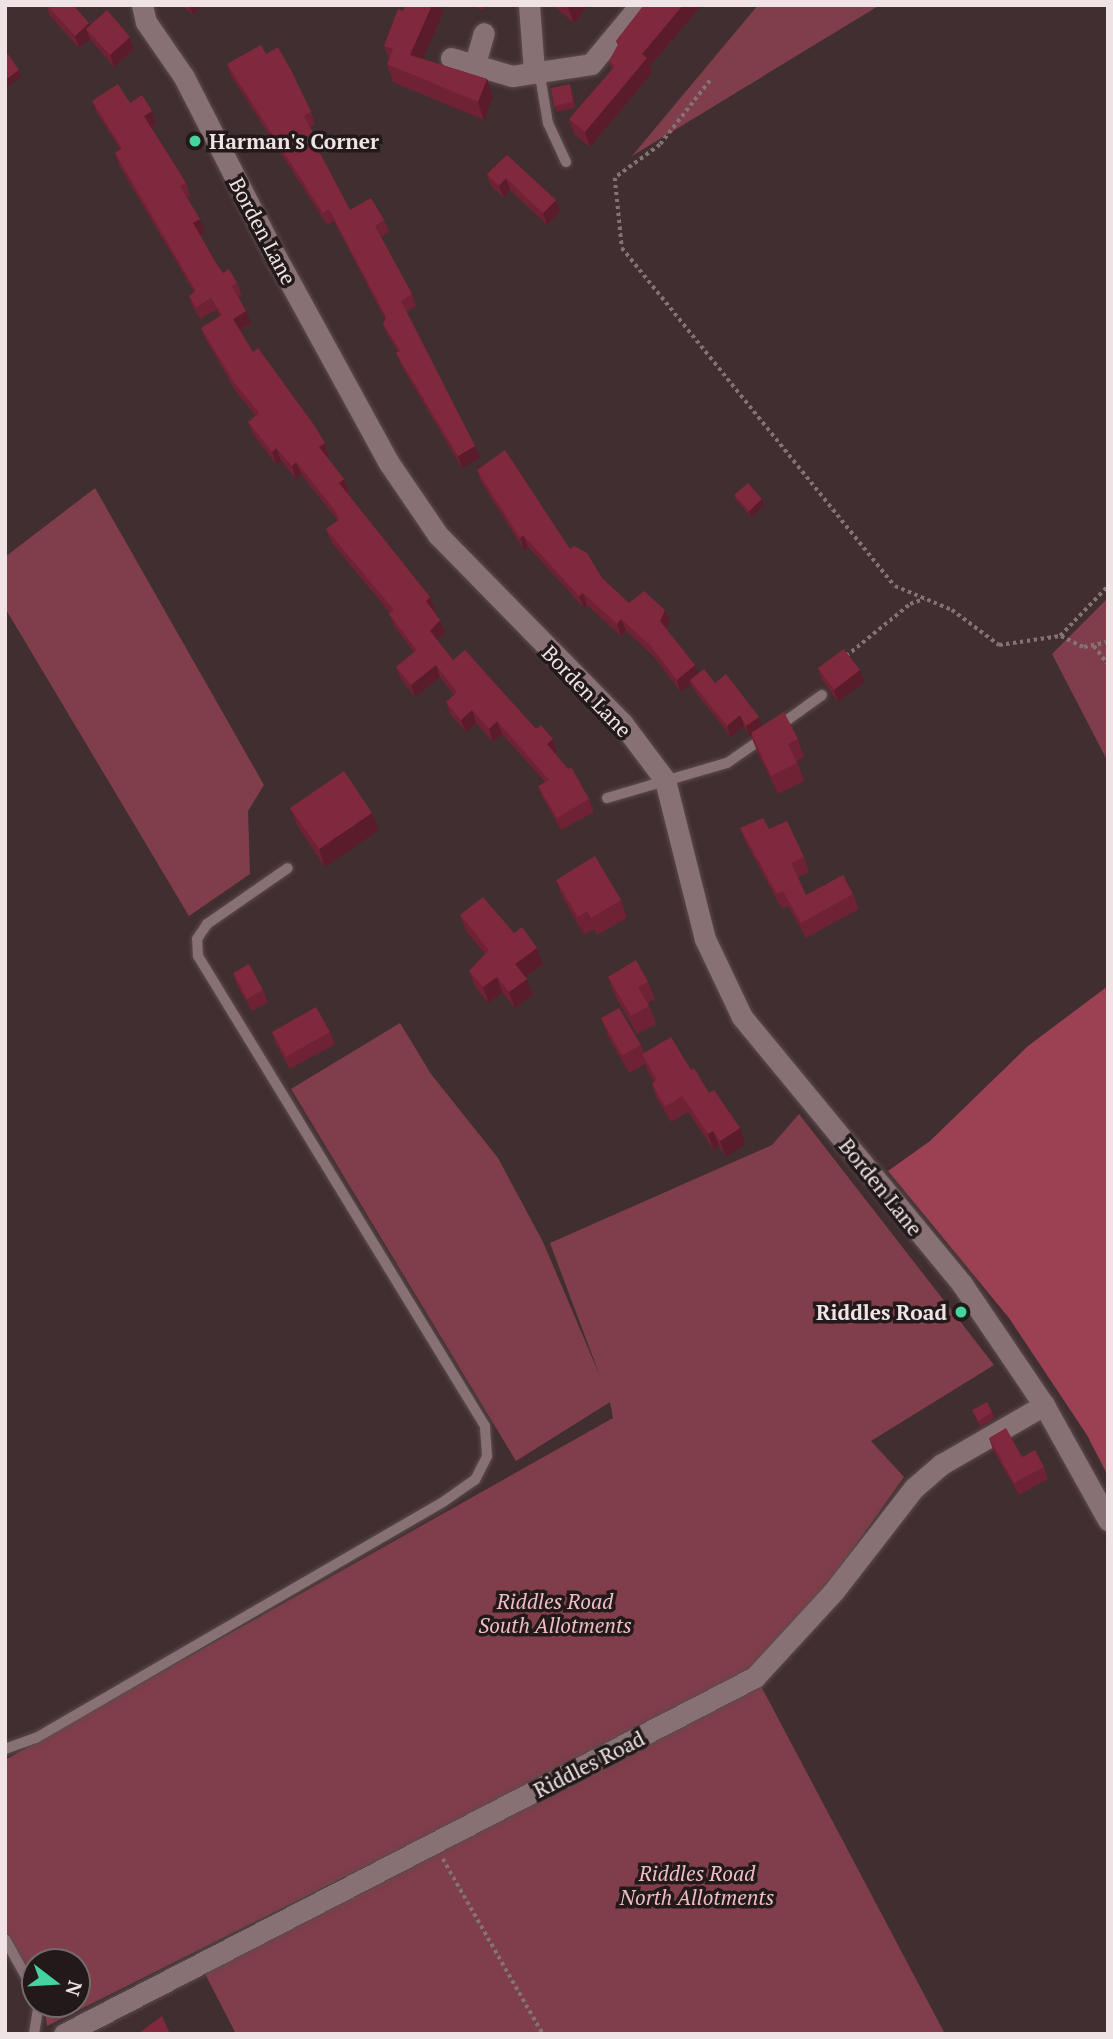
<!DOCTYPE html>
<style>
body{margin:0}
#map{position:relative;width:1113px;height:2039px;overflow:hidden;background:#412e30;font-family:"PT Serif",serif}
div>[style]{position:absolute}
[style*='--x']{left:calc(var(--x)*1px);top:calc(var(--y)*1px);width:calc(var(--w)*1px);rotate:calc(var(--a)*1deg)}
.green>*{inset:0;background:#803e4a}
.forest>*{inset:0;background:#9b4153}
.path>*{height:3.5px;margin-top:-1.75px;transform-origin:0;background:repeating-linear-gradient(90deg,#837375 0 3.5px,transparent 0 7px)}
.roads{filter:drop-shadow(0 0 2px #5b4b4d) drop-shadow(0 0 2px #5b4b4d)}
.lane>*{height:10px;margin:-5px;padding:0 5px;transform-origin:5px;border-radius:5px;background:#887174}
.street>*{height:21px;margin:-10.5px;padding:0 10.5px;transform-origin:10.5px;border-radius:10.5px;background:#887174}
.wall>*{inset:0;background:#6e2234}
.shaded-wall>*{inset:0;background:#5a1c2a}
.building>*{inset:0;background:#80283c}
.dots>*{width:19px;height:19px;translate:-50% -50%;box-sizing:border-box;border:4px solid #21191a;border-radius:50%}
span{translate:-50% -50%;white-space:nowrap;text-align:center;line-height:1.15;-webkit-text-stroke:7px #21191a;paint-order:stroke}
.poi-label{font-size:21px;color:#f0e3e5;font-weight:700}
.left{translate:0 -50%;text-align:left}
.right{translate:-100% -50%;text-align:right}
.street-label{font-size:21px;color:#f0e3e5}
.park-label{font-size:21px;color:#f1bdc3;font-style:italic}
.frame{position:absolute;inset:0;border:7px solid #f0e3e5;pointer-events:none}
.north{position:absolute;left:21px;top:1948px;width:70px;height:70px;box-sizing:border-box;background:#21191a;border:2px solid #746a6b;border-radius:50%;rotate:107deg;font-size:19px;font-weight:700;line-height:28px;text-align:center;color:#f0e3e5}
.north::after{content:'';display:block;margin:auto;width:24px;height:32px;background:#45d49f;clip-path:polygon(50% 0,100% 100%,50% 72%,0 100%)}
</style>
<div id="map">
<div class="green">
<i style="clip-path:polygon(758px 5px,880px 5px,632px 156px)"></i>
<i style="clip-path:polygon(95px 488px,264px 785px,248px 811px,250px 874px,189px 916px,5px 608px,5px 557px)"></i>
<i style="clip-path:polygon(1108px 598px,1108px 762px,1052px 654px)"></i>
<i style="clip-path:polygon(400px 1023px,431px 1074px,498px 1158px,543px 1242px,600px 1376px,550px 1243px,772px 1145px,799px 1114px,994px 1365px,871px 1441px,904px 1477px,819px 1597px,748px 1675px,47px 2026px,44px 2004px,77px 2004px,77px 1962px,35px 1962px,35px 1981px,5px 1935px,5px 1760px,613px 1418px,610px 1402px,516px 1461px,291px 1089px)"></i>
<i style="clip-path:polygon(761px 1686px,945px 2034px,236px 2034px,204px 1972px)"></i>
</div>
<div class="forest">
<i style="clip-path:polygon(1108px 986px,1108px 1476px,1087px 1435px,1009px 1318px,888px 1171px,930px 1141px,1028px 1046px)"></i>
</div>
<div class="path">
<i style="--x:710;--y:81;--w:81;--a:128"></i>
<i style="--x:660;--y:145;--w:56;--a:143.7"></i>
<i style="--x:615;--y:178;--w:70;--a:84.3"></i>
<i style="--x:622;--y:248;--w:434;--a:51.1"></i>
<i style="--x:895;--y:586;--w:62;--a:22.8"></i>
<i style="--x:952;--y:610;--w:59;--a:36.7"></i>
<i style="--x:999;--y:645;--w:62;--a:-8.4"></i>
<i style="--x:1060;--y:636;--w:69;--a:-46.2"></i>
<i style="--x:1061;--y:636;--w:25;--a:26"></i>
<i style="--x:1084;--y:647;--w:25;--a:-12"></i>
<i style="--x:1094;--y:646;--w:23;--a:52"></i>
<i style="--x:846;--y:656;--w:82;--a:-39.1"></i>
<i style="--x:910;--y:604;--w:15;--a:-20"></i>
<i style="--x:443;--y:1859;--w:202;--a:60.3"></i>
</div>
<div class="roads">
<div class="lane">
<i style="--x:539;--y:70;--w:54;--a:80.4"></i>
<i style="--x:548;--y:123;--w:43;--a:65.2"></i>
<i style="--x:779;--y:726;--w:53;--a:-35.8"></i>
<i style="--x:607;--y:798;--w:125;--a:-16.3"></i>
<i style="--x:727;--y:763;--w:47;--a:-34.7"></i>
<i style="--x:5;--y:1749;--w:33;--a:-20"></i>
<i style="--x:36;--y:1738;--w:470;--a:-30.1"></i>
<i style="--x:443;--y:1502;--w:39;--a:-35"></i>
<i style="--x:475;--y:1480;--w:27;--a:-63"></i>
<i style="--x:487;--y:1456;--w:30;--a:-94"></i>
<i style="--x:485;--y:1426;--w:551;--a:-121.41"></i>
<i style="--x:198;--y:956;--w:17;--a:-93"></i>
<i style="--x:197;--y:939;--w:18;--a:-56"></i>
<i style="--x:207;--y:924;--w:98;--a:-34.7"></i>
<i style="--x:5;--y:1939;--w:62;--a:60.9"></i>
<i style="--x:34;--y:2034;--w:30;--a:-81"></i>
</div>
<div class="street">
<i style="--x:142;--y:5;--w:17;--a:77"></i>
<i style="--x:146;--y:22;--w:67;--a:55.4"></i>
<i style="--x:184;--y:77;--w:187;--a:63"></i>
<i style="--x:269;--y:244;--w:250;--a:61.3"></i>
<i style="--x:389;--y:463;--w:87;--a:55.8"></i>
<i style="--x:438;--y:535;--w:264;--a:45.6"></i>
<i style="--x:623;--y:724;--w:70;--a:53.1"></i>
<i style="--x:665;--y:780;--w:164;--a:75.9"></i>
<i style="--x:705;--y:939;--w:86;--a:64.6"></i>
<i style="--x:742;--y:1017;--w:346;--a:50.5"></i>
<i style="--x:962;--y:1284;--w:146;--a:55.9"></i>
<i style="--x:1044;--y:1405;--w:132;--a:60.9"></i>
<i style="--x:529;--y:5;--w:66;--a:85.7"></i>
<i style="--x:451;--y:58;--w:64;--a:16.4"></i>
<i style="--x:512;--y:76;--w:80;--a:-8.6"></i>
<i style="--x:591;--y:64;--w:77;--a:-50.3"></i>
<i style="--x:474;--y:67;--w:35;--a:-74"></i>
<i style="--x:64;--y:2034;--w:778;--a:-27.32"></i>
<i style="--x:755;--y:1677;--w:117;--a:-47.4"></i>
<i style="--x:834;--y:1591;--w:130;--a:-52.2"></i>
<i style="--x:914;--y:1488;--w:37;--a:-41"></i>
<i style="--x:942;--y:1464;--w:118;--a:-30"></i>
</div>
</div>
<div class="wall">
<i style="clip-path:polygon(46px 5px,89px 23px,90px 25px,130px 37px,134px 49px,114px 67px,90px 39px,79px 48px,50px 16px)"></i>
<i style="clip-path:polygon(181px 5px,201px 5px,193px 15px)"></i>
<i style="clip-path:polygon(469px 5px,485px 5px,483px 10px)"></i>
<i style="clip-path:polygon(552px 5px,588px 5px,574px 23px)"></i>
<i style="clip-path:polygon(644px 5px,702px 5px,650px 66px,652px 73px,590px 147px,574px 134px,569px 119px,612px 70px,609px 61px,618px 45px,616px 41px)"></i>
<i style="clip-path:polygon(403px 11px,443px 13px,423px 59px,487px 79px,493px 97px,484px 120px,393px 82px,387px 64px,389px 59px,384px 46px)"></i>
<i style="clip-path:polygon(266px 54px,311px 112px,315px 124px,310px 127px,317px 140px,322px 152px,320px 153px,350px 210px,384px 220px,389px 232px,381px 237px,412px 294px,416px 306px,407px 312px,480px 458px,462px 468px,401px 365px,396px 353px,398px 352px,388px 336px,383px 324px,385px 319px,334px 221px,327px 225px,231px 76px,227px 64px)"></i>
<i style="clip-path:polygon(572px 90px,575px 108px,557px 112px,554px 106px)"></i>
<i style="clip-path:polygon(92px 101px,130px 103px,156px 124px,151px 127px,186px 183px,190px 196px,187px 197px,205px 231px,200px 235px,217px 265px,223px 273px,237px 283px,242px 295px,238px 297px,251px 323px,240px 330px,253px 352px,325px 443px,329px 455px,327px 457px,344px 479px,349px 491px,347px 493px,430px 597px,435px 610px,434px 611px,445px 633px,437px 640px,453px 660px,536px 729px,553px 739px,557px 752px,555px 754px,589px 799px,594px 812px,561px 830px,543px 798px,538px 786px,545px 782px,502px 734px,493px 742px,476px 723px,466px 732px,450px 714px,446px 702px,454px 695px,440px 677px,415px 697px,401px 679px,396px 667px,414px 652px,394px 626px,389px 614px,390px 613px,331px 542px,326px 529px,338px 521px,301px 474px,296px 479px,281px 461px,276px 464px,253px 434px,248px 422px,256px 416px,238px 395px,206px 340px,201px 328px,220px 316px,216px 310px,200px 319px,193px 308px,189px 296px,194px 292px,119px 165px,115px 153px,120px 149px,97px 113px)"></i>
<i style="clip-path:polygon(507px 155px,556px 200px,560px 212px,547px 225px,510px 190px,504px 198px,491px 186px,487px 174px)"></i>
<i style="clip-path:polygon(477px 470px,570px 549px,629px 603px,665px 610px,670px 622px,666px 629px,695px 665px,698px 674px,715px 683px,762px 726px,798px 739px,804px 757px,797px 761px,804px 781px,778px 794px,757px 751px,751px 736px,750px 737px,744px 726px,731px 737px,694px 690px,691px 684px,681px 692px,654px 657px,626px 631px,621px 636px,587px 605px,584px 608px,528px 547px,524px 550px,481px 482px)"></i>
<i style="clip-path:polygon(734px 495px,764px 505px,751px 517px,737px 501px)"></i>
<i style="clip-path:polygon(818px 668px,864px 682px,838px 702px,822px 680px)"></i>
<i style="clip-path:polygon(290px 808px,379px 830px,325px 867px,297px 825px)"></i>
<i style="clip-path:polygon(740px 828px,769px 829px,804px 857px,809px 872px,798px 877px,806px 895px,853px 894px,859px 909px,806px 938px,788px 906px,782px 909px,746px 843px)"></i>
<i style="clip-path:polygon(556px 880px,621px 900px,627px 918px,597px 935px,594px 929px,584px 935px,563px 898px)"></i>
<i style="clip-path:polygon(460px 915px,514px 933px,543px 964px,525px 977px,533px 995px,515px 1008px,502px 992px,489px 1003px,475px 987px,469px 971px,485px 954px,466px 931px)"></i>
<i style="clip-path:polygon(233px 973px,263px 990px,268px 1002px,252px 1011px,237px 985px)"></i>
<i style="clip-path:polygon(608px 977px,648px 982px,655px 999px,648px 1003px,656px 1024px,637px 1034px,614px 994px)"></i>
<i style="clip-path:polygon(601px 1018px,641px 1045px,644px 1053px,691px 1070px,709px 1093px,740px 1128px,745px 1144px,726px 1157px,719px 1146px,714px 1150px,688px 1112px,671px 1122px,657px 1099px,652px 1084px,654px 1082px,647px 1070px,645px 1064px,629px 1073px,608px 1036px)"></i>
<i style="clip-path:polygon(272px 1032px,330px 1032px,335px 1044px,290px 1069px,276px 1044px)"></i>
<i style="clip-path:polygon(972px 1410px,992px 1412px,995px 1418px,980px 1427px)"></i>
<i style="clip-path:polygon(989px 1438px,1022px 1457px,1044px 1467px,1048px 1479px,1019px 1495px,993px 1450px)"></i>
</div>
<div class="shaded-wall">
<i style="clip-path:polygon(189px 5px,201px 5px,193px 15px)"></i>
<i style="clip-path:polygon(432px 5px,440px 5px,443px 13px,417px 73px,410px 55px)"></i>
<i style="clip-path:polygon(569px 5px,588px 5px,574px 23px,568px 7px)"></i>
<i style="clip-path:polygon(683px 5px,702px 5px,650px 66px,652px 73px,590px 147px,585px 132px,642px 54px)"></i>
<i style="clip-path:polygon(89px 23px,94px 35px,86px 29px,90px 39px,79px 48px,75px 36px)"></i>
<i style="clip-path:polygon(130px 37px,134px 49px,114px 67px,110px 55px)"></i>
<i style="clip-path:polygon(19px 70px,21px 77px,6px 87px,5px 80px)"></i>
<i style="clip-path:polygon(487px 79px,493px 97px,484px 120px,478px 102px)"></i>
<i style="clip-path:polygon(152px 111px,156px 124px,149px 129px,144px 116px)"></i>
<i style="clip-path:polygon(506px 178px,510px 190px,504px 198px,499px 186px)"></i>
<i style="clip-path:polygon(556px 200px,560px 212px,547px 225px,543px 213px)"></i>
<i style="clip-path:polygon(200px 219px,205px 231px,198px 236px,193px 223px)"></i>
<i style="clip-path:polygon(246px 311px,251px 323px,237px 331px,233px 319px)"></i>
<i style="clip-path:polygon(325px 443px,329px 455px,324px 460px,319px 447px)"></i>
<i style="clip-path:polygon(475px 446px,480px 458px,462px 468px,458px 456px)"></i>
<i style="clip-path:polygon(276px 448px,281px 461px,276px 464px,272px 452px)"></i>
<i style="clip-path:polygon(296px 462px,301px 474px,296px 479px,292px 466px)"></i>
<i style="clip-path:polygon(344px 479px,349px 491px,344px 496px,339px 483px)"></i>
<i style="clip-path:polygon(762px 499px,764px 505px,751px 517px,749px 511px)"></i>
<i style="clip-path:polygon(523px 535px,528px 547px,524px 550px,520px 538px)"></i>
<i style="clip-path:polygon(583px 593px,587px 605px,584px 608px,579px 596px)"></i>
<i style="clip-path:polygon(430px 597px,435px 610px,431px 613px,426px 601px)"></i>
<i style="clip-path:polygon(665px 610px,670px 622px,664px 633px,660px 621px)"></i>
<i style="clip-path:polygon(621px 619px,626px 631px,621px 636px,617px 624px)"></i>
<i style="clip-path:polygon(440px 620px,445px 633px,434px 643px,430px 631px)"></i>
<i style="clip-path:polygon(436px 665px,440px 677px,415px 697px,411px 685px)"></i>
<i style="clip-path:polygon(695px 665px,699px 677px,690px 680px,691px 684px,681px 692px,677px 680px)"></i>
<i style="clip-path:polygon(860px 670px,864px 682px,838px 702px,834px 690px)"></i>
<i style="clip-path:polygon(472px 710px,476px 723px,466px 732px,461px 720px)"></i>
<i style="clip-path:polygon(740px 715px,744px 726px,731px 737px,727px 726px)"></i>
<i style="clip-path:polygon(759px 717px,762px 728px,750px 737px,746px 726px)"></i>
<i style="clip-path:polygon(497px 721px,502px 734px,493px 742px,489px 729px)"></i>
<i style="clip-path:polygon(553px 739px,557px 752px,551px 756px,547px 744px)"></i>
<i style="clip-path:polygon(372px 813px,379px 830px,325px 867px,319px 849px)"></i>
<i style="clip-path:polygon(537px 948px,543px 964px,521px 980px,515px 964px)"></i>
<i style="clip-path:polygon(497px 977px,502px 992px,489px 1003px,483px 987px)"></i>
<i style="clip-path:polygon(527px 979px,533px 995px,515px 1008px,509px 992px)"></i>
<i style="clip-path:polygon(740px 1128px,745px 1144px,726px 1157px,720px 1141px)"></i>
<i style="clip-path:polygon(713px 1131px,719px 1146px,714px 1150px,708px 1134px)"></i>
</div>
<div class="building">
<i style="clip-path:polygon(47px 5px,73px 5px,89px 23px,75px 36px)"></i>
<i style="clip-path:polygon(406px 5px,432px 5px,410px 55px,487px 79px,478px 102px,387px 64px,393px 49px,384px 46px,398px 9px,403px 11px)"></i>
<i style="clip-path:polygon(644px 5px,683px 5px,642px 54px,647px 58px,585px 132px,569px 119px,615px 66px,609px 61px,619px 43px,616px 41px)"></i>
<i style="clip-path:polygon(107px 10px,130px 37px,110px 55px,86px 29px)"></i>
<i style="clip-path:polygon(261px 45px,266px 54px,278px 47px,292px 72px,311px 112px,304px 116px,317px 140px,314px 142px,350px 210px,371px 198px,384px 220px,375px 226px,412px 294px,401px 301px,475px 446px,458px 456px,396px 353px,400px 351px,383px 324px,386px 317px,329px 209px,323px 213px,227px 64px)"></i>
<i style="clip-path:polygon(8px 54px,19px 70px,5px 80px,5px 56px)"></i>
<i style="clip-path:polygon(118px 84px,130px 103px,142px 95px,152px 111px,144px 116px,186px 183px,180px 186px,200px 219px,193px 223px,217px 265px,223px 273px,229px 269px,237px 283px,232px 286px,246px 311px,233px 319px,253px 352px,258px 348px,314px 425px,325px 443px,319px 447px,344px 479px,339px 483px,430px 597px,426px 601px,440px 620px,430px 631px,453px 660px,465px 650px,536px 729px,541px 725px,553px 739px,547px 744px,568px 769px,571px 767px,589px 799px,557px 818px,538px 786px,549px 780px,497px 721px,489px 729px,472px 710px,461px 720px,446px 702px,457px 692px,436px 665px,411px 685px,396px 667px,417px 650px,389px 614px,394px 610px,326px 529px,339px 520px,334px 509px,296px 462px,292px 466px,276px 448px,272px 452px,248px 422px,259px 413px,234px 382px,201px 328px,222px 315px,211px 298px,196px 307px,189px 296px,196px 291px,115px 153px,122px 148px,92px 101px)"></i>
<i style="clip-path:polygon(570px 84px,573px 102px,554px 106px,551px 88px)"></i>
<i style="clip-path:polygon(507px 155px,556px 200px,543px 213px,506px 178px,499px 186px,487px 174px)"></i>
<i style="clip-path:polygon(505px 450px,570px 549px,574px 546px,587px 553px,602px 578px,629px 603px,644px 591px,665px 610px,660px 621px,695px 665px,677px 680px,650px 645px,621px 619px,617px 624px,583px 593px,579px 596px,523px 535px,520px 538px,477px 470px)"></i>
<i style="clip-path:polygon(748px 483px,762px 499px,749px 511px,734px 495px)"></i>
<i style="clip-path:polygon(844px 649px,860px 670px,834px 690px,818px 668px)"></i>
<i style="clip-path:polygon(704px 669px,715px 683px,726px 674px,759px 717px,746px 726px,740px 715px,727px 726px,690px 680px)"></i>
<i style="clip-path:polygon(784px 712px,798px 739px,788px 744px,797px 763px,771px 776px,751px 733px)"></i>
<i style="clip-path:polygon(344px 771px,372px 813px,319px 849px,290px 808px)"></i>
<i style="clip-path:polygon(763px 818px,769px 829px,787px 821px,804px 857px,791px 863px,806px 895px,843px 875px,853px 894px,801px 923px,783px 891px,777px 894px,740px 828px)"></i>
<i style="clip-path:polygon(595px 856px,621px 900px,591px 918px,587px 911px,578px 917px,556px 880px)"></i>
<i style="clip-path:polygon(483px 897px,514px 933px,522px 927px,537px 948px,515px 964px,527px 979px,509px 992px,497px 977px,483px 987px,469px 971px,489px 950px,460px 915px)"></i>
<i style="clip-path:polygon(636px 960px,648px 982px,638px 987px,649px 1006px,631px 1016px,608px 977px)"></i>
<i style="clip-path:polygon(249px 964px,263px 990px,247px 999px,233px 973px)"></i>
<i style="clip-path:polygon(316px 1007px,330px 1032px,286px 1057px,272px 1032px)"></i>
<i style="clip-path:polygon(619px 1008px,641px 1045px,622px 1055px,601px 1018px)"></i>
<i style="clip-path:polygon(671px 1037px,691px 1070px,694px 1068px,709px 1093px,714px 1090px,740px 1128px,720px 1141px,713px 1131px,708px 1134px,682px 1096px,665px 1107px,652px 1084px,657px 1080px,642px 1054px)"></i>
<i style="clip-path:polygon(987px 1402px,992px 1412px,978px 1421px,972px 1410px)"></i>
<i style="clip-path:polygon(1006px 1428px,1022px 1457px,1035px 1450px,1044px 1467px,1014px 1483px,989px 1438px)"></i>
<i style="clip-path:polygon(162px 2016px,170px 2034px,139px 2034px,139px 2033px)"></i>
</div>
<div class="dots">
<i style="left:195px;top:141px;background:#45d49f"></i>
<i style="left:961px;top:1312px;background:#45d49f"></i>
</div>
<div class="poi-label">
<span class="left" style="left:209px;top:141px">Harman's Corner</span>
<span class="right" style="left:947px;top:1312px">Riddles Road</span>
</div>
<div class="street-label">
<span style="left:263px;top:231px;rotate:62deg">Borden Lane</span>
<span style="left:587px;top:691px;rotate:46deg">Borden Lane</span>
<span style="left:881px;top:1187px;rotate:51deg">Borden Lane</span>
<span style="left:589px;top:1764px;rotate:-27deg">Riddles Road</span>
</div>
<div class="park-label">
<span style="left:555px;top:1613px">Riddles Road<br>South Allotments</span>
<span style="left:697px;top:1885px">Riddles Road<br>North Allotments</span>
</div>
<div class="frame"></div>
<div class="north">N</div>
</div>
